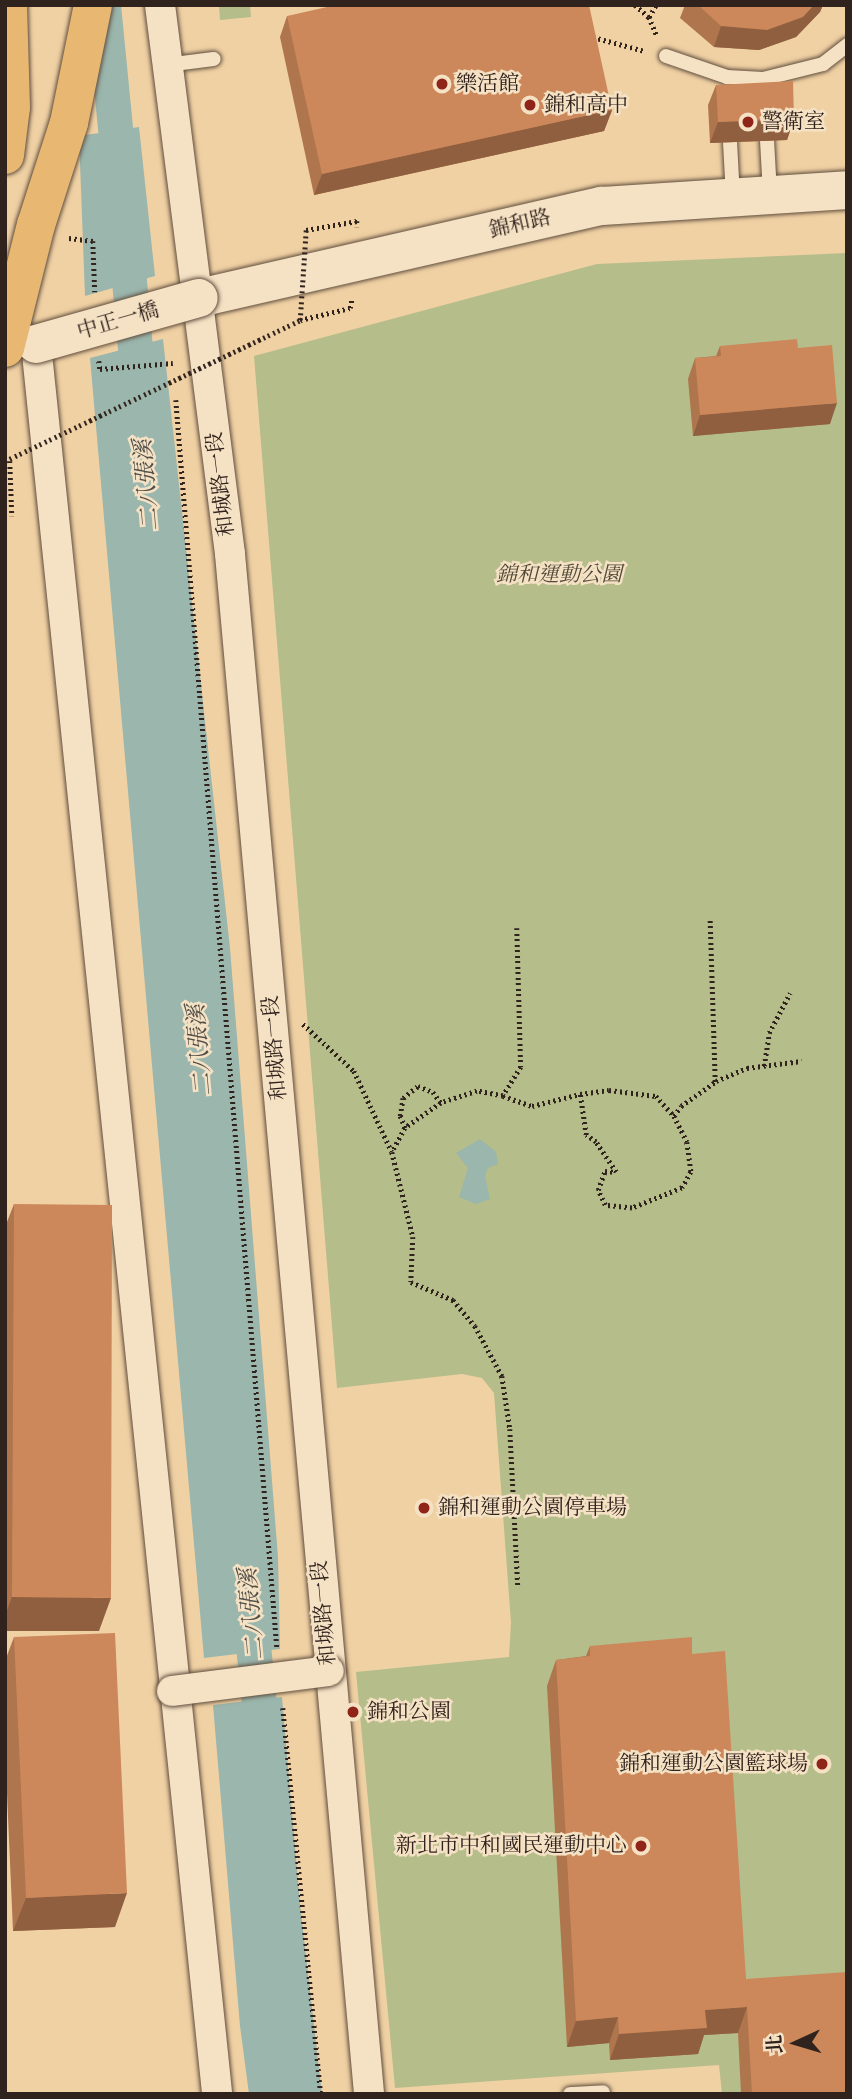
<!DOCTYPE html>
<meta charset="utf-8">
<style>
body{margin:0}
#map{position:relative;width:852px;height:2099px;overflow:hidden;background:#f0d1a4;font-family:Cardo,"Noto Serif TC",serif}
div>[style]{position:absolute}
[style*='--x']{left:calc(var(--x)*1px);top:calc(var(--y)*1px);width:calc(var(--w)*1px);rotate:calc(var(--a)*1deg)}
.green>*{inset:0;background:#b5bd8a}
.water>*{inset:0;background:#9bb6ad}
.canal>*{height:35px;margin:-17.5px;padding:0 17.5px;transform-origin:17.5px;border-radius:17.5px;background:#9bb6ad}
.path>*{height:4.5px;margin-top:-2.25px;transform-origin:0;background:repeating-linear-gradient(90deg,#30221c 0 2px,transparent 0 5.5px)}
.roads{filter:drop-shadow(0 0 2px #604e3e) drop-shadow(0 0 2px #604e3e)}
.lane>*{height:14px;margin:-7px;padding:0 7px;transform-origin:7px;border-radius:7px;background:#f5e1c4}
.street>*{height:30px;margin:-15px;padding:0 15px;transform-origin:15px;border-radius:15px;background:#f5e1c4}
.secondary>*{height:38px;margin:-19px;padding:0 19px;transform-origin:19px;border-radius:19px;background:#f5e1c4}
.highway>*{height:38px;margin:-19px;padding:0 19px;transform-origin:19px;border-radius:19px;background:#e8b872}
.path-bridge>*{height:4.5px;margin-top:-2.25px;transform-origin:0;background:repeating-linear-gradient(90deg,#30221c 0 2px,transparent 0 5.5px)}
.bridges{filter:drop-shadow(0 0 2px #604e3e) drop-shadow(0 0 2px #604e3e)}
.street-bridge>*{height:30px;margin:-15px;padding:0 15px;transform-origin:15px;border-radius:15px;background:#f5e1c4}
.secondary-bridge>*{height:38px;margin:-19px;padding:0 19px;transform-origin:19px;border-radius:19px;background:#f5e1c4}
.highway-bridge>*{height:38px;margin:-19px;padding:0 19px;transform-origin:19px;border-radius:19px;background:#e8b872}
.wall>*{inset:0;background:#af754d}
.shaded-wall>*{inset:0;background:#8f5f3f}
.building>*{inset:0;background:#cc885a}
.dots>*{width:19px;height:19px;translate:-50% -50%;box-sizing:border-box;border:4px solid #f5e1c4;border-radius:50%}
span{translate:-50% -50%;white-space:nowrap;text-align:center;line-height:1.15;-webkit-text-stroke:5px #f5e1c4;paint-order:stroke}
.poi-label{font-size:21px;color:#30221c}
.left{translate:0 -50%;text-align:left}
.right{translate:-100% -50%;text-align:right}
.street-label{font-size:21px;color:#30221c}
.park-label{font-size:21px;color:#514938;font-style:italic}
.water-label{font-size:23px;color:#504e48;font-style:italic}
.frame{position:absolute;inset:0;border:7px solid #30221c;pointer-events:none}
.north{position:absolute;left:761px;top:2008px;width:70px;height:70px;-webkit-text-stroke:5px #f5e1c4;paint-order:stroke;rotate:266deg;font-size:19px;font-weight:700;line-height:28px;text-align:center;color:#30221c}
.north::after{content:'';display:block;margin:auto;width:24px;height:32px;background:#30221c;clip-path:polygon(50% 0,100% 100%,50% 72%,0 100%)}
</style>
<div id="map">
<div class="green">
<i style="clip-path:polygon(219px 5px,250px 5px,251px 17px,220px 20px)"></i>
<i style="clip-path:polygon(847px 253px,847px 2094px,722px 2094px,719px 2065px,395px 2088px,356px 1672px,509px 1657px,511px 1623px,494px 1393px,482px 1378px,462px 1374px,337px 1388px,254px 356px,597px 264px)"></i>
</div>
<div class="water">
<i style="clip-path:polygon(139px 127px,155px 276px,85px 296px,79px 136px)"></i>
<i style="clip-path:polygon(163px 339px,230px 948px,278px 1557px,280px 1649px,204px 1658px,90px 358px)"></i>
<i style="clip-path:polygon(480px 1139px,496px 1152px,498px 1164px,488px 1168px,485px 1176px,490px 1199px,476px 1204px,459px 1197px,468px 1168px,456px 1153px)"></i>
<i style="clip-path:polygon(282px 1697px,300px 1904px,322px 2094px,249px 2094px,240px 2026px,213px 1705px)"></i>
</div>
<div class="canal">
<i style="--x:103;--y:5;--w:173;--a:84.4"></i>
<i style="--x:125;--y:236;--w:158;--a:84.9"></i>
<i style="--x:249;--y:1606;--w:140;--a:84.2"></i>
</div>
<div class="path">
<i style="--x:635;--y:5;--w:18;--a:41"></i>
<i style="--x:649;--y:17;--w:21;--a:67"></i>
<i style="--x:649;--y:17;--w:14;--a:-60"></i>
<i style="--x:593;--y:37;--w:54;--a:15.1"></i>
<i style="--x:306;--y:230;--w:52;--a:-10"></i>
<i style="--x:357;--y:221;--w:6;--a:90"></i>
<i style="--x:69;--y:238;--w:24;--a:7"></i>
<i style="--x:93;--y:241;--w:51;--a:87.8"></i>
<i style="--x:300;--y:320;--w:51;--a:-13.5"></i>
<i style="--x:350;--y:308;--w:10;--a:-79"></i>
<i style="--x:99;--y:361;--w:8;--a:83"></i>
<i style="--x:100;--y:369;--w:73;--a:-4.7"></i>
<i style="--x:176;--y:400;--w:1251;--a:85.37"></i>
<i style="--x:10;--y:461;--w:55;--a:87.9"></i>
<i style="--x:517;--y:928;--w:139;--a:88.4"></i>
<i style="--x:521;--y:1067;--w:34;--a:122"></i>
<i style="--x:503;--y:1096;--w:26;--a:-169"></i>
<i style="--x:477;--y:1091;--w:38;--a:162"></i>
<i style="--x:441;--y:1103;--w:44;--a:145.2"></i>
<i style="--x:405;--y:1128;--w:27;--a:118"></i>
<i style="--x:392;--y:1152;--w:88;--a:76.1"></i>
<i style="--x:413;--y:1237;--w:45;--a:92.5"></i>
<i style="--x:411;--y:1282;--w:46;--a:23.2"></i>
<i style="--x:453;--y:1300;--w:34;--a:50"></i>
<i style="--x:475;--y:1326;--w:57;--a:61.6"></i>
<i style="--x:502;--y:1376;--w:54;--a:81.4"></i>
<i style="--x:510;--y:1429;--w:159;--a:87.1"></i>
<i style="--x:303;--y:1024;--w:69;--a:42.7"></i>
<i style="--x:354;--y:1071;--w:89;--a:64.9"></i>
<i style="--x:764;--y:1066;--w:33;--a:-81"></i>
<i style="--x:769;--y:1033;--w:45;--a:-62.3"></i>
<i style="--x:716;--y:1081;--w:34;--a:-23"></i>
<i style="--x:747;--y:1068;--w:55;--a:-7.3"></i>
<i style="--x:503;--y:1096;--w:31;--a:19"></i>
<i style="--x:532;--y:1106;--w:49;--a:-14"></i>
<i style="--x:580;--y:1094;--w:29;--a:-8"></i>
<i style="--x:609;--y:1090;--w:47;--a:7.3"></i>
<i style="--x:656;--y:1096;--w:27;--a:48"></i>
<i style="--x:674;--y:1116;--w:29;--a:63"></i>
<i style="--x:687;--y:1142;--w:30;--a:82"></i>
<i style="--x:691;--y:1172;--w:18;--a:119"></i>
<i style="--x:682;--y:1188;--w:54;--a:158.2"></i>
<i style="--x:632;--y:1208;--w:27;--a:-174"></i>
<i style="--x:605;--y:1205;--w:17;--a:-115"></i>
<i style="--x:598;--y:1190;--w:20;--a:-70"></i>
<i style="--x:605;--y:1171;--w:11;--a:5"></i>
<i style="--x:616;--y:1172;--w:36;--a:-124"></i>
<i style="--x:596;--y:1142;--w:12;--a:-145"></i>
<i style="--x:586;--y:1135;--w:41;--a:-98.3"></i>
<i style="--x:674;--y:1116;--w:12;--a:-55"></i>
<i style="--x:681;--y:1106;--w:42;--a:-35.2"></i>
<i style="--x:715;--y:1082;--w:162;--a:-91.8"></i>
<i style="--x:405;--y:1128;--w:13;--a:-113"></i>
<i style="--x:400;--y:1116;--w:18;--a:-81"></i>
<i style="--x:403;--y:1098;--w:19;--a:-39"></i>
<i style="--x:418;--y:1086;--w:16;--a:22"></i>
<i style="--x:433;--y:1092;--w:14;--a:54"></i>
<i style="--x:283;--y:1708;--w:388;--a:84.4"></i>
</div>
<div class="roads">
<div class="lane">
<i style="--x:666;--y:56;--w:65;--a:19"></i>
<i style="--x:727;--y:77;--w:36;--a:3"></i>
<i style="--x:763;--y:79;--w:62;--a:-14"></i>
<i style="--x:823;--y:64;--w:31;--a:-38"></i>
<i style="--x:166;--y:65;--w:48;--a:-7.1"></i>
<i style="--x:767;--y:140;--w:53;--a:86.8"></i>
<i style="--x:730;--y:142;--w:55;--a:86.9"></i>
<i style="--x:570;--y:2094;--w:33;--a:-3"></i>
</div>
<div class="street">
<i style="--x:160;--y:5;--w:553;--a:82.73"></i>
<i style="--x:230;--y:554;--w:1546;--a:84.84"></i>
<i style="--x:36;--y:344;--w:1759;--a:84.09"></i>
</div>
<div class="secondary">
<i style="--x:199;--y:298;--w:413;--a:-12.9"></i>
<i style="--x:602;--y:206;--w:246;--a:-3.7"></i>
</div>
<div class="highway">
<i style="--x:5;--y:155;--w:48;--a:-82.9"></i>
<i style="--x:11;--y:107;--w:102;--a:-91.7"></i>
</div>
</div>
<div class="path-bridge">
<i style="--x:5;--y:461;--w:327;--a:-25.5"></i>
<i style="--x:300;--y:320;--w:90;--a:-86.2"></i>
</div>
<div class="bridges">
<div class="street-bridge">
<i style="--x:172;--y:1691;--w:158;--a:-7.3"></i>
</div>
<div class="secondary-bridge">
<i style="--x:36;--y:344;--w:169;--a:-15.8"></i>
</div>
<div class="highway-bridge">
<i style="--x:5;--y:348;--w:127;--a:-75.9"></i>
<i style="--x:36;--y:225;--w:107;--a:-72.1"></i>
<i style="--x:69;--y:123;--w:120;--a:-78.5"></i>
</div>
</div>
<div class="wall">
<i style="clip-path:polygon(685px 5px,823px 5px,820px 12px,796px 37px,759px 50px,714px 47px,680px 18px)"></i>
<i style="clip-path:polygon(287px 16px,612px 110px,604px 131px,314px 195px,280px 37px)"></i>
<i style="clip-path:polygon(716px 85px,794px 119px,787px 140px,710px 143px,708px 105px)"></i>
<i style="clip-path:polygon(720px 346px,798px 348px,830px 424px,693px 436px,688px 379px,695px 358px,716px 356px)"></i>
<i style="clip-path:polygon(14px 1204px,99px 1631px,5px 1631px,5px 1227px)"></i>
<i style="clip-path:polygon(14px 1637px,115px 1927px,13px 1931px,5px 1748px,5px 1661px)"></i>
<i style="clip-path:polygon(590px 1646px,692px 1654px,746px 1979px,847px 2094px,741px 2094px,738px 2033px,704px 2035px,698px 2054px,610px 2060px,609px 2043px,567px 2047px,547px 1686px,556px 1660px,586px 1656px)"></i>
</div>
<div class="shaded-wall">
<i style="clip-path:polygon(814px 5px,823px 5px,820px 12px,796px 37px,759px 50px,714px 47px,721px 26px)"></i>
<i style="clip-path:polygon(612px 110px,604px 131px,314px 195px,322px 174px)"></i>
<i style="clip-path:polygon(794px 119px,787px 140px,710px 143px,718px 122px)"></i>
<i style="clip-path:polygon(837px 403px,830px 424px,693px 436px,700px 415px)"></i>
<i style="clip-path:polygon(12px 1597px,111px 1598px,99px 1631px,5px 1631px,5px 1616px)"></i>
<i style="clip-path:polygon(127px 1893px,115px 1927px,13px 1931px,26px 1898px)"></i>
<i style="clip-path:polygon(747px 2007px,738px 2033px,704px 2035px,698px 2054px,610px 2060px,619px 2034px,705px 2010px)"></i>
<i style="clip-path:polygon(618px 2017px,609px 2043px,567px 2047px,576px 2021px)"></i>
</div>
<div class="building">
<i style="clip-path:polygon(336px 5px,589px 5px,612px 110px,322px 174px,287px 16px)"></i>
<i style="clip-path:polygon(698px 5px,814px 5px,803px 17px,767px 30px,721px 26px)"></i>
<i style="clip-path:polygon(793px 81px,794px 119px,718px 122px,716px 85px)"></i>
<i style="clip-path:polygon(797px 339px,798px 348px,832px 345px,837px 403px,700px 415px,695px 358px,721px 356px,720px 346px)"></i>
<i style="clip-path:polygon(14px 1204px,112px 1205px,111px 1598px,12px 1597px)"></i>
<i style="clip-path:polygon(115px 1633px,127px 1893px,26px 1898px,14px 1637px)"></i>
<i style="clip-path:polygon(692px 1637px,692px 1654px,725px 1651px,746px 1979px,847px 1972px,847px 2094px,752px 2094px,747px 2007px,705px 2010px,707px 2028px,619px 2034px,618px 2017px,576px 2021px,556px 1660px,590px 1656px,590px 1646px)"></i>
</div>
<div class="dots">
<i style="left:442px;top:84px;background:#8f2418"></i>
<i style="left:530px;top:105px;background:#8f2418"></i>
<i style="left:748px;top:122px;background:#8f2418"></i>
<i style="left:424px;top:1508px;background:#8f2418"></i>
<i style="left:353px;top:1712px;background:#8f2418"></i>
<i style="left:822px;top:1764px;background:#8f2418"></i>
<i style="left:641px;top:1846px;background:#8f2418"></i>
</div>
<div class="poi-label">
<span class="left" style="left:456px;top:84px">樂活館</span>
<span class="left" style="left:544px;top:105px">錦和高中</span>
<span class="left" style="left:762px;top:122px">警衛室</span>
<span class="left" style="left:438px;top:1508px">錦和運動公園停車場</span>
<span class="left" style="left:367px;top:1712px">錦和公園</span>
<span class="right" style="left:808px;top:1764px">錦和運動公園籃球場</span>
<span class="right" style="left:627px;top:1846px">新北市中和國民運動中心</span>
</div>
<div class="street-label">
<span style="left:520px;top:224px;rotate:-13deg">錦和路</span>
<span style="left:118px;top:321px;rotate:-16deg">中正一橋</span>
<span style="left:221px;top:484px;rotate:-97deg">和城路一段</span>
<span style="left:275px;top:1048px;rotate:-95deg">和城路一段</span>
<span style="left:324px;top:1613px;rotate:-95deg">和城路一段</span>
</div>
<div class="park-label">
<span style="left:559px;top:575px">錦和運動公園</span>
</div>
<div class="water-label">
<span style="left:147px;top:485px;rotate:-95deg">二八張溪</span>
<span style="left:200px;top:1050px;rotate:-95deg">二八張溪</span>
<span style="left:252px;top:1614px;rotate:-95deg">二八張溪</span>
</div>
<div class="frame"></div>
<div class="north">北</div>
</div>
